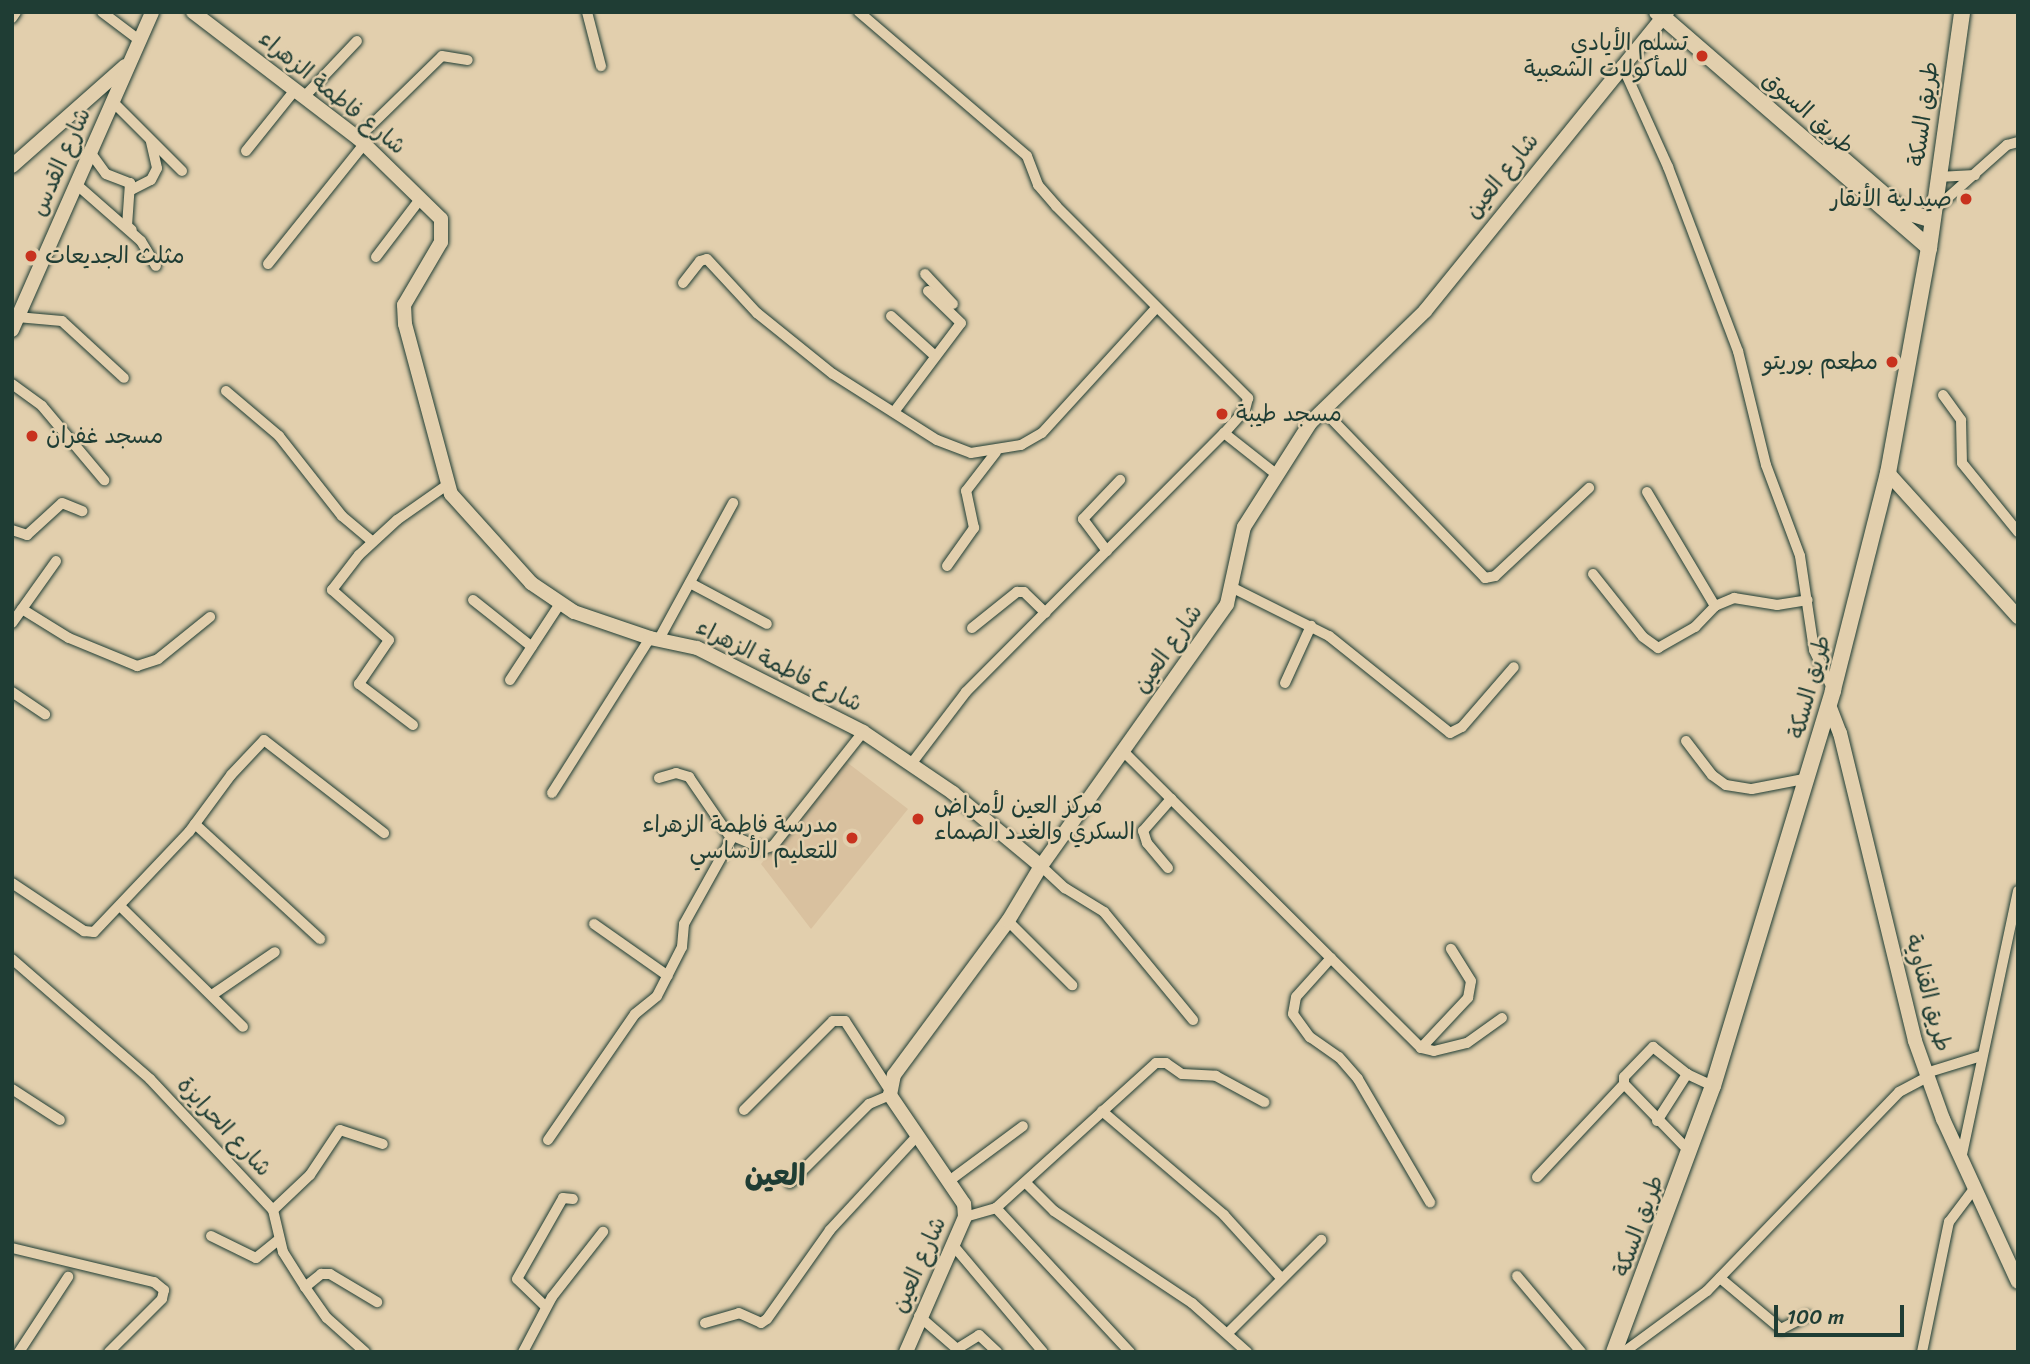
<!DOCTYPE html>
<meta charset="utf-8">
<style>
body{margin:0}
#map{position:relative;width:2030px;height:1364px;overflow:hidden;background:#e2cfad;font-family:Sriracha,"Playpen Sans Arabic",sans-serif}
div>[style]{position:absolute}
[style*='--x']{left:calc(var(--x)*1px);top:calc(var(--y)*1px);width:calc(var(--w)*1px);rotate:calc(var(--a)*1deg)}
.built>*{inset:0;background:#d9c19f}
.roads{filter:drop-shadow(0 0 2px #1f3d34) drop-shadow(0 0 2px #1f3d34)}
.street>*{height:10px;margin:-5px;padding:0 5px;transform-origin:5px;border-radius:5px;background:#e2cfad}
.secondary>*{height:14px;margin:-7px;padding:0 7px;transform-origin:7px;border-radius:7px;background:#e2cfad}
.primary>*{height:16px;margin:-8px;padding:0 8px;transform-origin:8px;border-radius:8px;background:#e2cfad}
.dots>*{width:19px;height:19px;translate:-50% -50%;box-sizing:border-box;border:4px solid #e2cfad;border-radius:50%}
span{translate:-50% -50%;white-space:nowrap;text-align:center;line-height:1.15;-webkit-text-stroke:5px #e2cfad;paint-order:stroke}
.poi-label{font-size:23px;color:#1f3d34}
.right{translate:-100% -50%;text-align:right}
.left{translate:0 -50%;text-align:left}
.street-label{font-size:23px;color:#1f3d34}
.district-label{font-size:30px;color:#1f3d34;font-weight:700}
.frame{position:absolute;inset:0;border:14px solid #1f3d34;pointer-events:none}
.scale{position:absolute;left:1774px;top:1305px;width:130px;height:32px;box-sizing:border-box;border:4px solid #1f3d34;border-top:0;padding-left:9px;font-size:21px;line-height:24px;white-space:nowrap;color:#1f3d34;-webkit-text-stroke:5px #e2cfad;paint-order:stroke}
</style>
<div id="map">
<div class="built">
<i style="clip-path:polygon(844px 760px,908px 809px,811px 929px,761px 864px)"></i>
</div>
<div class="roads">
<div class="street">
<i style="--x:102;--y:12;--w:46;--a:37.1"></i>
<i style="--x:587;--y:12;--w:56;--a:75.5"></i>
<i style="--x:859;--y:12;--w:221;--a:40.6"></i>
<i style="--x:1027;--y:156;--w:31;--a:69"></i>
<i style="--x:1038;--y:185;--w:28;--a:49"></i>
<i style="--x:1056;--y:206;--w:272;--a:45"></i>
<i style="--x:1248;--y:398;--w:12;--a:104"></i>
<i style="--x:1245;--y:410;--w:31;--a:132"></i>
<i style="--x:1224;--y:433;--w:366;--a:134.9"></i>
<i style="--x:966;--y:692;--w:89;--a:127.3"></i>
<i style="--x:12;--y:18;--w:7;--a:-56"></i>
<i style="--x:1622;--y:65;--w:112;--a:65.7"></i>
<i style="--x:1668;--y:167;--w:197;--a:69.2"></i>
<i style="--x:1738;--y:351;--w:117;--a:76.2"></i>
<i style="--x:1766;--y:465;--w:97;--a:69.5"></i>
<i style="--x:1800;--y:556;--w:95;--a:81.5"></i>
<i style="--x:1814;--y:650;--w:44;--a:64.6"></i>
<i style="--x:304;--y:97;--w:77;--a:-46.6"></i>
<i style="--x:112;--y:101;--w:99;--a:45"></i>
<i style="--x:358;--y:138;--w:117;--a:-44.3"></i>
<i style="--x:442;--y:56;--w:26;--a:9"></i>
<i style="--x:246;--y:151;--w:78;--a:-51.2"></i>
<i style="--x:90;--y:152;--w:27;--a:54"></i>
<i style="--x:106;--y:174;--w:26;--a:21"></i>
<i style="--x:130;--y:183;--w:43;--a:94"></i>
<i style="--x:127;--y:226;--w:6;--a:39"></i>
<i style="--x:1938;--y:177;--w:37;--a:-3"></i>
<i style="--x:130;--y:183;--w:7;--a:82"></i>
<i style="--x:131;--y:190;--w:22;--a:-27"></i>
<i style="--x:151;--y:180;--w:13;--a:-63"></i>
<i style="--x:157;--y:168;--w:28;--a:-103"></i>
<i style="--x:76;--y:184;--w:86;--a:41.2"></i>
<i style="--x:141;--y:241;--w:29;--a:59"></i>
<i style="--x:1934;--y:210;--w:98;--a:-41.7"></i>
<i style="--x:2007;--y:145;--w:11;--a:-15"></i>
<i style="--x:376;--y:257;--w:74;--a:-52.7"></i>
<i style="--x:268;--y:264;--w:154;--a:-51.3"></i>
<i style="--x:925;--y:274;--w:41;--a:47"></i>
<i style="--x:683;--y:283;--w:28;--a:-52"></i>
<i style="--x:700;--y:261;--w:7;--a:-16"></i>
<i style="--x:707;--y:259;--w:74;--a:47.2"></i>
<i style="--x:757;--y:313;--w:97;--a:38.8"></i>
<i style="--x:833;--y:374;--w:123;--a:32.4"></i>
<i style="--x:937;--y:440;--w:36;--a:21"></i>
<i style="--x:971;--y:453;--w:51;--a:-9.1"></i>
<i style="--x:1021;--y:445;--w:24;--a:-30"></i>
<i style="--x:1042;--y:433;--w:169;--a:-47.6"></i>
<i style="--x:891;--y:316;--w:58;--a:42.2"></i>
<i style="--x:17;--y:317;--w:45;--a:5.1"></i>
<i style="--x:62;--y:321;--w:84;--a:42.6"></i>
<i style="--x:12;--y:384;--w:37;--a:36"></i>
<i style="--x:42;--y:406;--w:97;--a:50"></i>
<i style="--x:226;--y:391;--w:70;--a:40.3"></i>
<i style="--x:279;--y:436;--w:102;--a:51.8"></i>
<i style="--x:342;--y:516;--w:40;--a:40"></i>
<i style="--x:1943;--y:395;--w:31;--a:54"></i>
<i style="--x:1961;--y:420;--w:43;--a:88.7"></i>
<i style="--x:1962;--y:463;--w:89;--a:50.9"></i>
<i style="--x:1322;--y:409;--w:235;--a:46"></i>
<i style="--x:1485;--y:578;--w:10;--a:-11"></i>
<i style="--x:1495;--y:576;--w:129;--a:-43.1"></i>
<i style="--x:894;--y:412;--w:111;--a:-53"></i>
<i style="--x:961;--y:323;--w:46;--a:-135.9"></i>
<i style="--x:1224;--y:433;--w:66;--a:38.3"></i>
<i style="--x:1647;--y:492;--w:133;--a:59.2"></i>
<i style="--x:1715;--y:606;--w:21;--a:-23"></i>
<i style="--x:1734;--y:598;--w:44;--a:9.2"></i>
<i style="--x:1777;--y:605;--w:31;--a:-9"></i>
<i style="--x:12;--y:530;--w:16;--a:18"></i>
<i style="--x:27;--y:535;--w:47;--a:-42.4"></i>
<i style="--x:62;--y:503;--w:22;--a:22"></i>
<i style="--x:1107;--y:551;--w:40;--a:-127"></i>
<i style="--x:1083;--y:519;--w:54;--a:-46.5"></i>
<i style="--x:947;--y:566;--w:47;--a:-54.6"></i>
<i style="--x:974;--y:528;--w:38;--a:-102"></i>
<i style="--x:966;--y:491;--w:49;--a:-52.4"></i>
<i style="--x:1593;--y:574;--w:80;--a:51.6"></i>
<i style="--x:1643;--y:637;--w:19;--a:36"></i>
<i style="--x:1658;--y:648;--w:43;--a:-29.6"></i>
<i style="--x:1695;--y:627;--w:29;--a:-46"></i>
<i style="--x:690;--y:583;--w:87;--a:28"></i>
<i style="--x:1233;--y:588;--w:107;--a:26.6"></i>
<i style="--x:1329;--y:636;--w:155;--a:38.7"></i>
<i style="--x:1450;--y:733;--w:13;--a:-27"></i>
<i style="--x:1462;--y:727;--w:79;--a:-49.1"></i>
<i style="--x:473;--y:600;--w:75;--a:38.5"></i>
<i style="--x:22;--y:609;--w:55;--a:31.7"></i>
<i style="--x:69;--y:638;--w:74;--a:22.4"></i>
<i style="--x:137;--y:666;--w:22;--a:-18"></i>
<i style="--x:158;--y:659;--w:67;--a:-38.9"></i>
<i style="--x:12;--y:623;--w:76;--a:-54.6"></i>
<i style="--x:972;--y:628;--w:58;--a:-38.7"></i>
<i style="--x:1017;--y:592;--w:7;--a:0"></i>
<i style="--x:1024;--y:592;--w:30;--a:44"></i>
<i style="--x:659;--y:639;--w:155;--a:-61.4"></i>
<i style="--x:510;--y:680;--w:90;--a:-56.8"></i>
<i style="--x:1285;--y:683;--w:63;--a:-65.5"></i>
<i style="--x:12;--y:692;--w:40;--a:34"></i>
<i style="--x:413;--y:725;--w:68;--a:-142.8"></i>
<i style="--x:359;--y:684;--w:53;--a:-55.7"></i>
<i style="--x:389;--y:640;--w:76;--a:-138.7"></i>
<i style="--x:332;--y:590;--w:44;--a:-52.4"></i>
<i style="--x:359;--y:555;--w:52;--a:-42.6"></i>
<i style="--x:397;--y:520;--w:61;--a:-35"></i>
<i style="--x:1686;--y:741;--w:43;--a:52.6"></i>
<i style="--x:1712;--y:775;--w:17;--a:36"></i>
<i style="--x:1726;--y:785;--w:26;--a:9"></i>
<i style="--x:1752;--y:789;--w:58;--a:-10.9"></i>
<i style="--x:1125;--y:753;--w:418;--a:44.9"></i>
<i style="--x:1421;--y:1048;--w:13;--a:13"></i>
<i style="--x:1434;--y:1051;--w:34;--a:-14"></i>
<i style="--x:1467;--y:1043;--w:43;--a:-35.5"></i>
<i style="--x:659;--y:778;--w:18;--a:-16"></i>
<i style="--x:676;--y:773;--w:14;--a:17"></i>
<i style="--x:689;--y:777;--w:74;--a:55.5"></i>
<i style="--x:552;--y:793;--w:183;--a:-57.7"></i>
<i style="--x:195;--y:824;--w:170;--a:42.6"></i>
<i style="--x:1041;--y:866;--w:33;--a:43"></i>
<i style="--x:1065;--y:888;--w:46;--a:31.6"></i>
<i style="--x:1104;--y:912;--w:140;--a:50.5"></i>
<i style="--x:1168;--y:868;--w:33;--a:-130"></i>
<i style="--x:1147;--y:843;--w:13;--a:-108"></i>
<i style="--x:1143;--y:831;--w:43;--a:-48.8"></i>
<i style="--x:12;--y:883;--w:87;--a:33.7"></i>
<i style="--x:84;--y:931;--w:10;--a:6"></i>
<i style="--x:94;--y:932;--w:138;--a:-46.5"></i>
<i style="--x:189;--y:832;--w:71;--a:-53.6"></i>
<i style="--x:231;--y:775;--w:48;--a:-46.7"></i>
<i style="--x:264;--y:740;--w:152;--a:37.8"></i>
<i style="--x:121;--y:907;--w:171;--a:44.5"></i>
<i style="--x:1008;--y:921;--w:91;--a:45"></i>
<i style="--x:594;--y:924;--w:90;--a:35.1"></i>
<i style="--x:1331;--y:958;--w:52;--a:131.9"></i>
<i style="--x:1296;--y:997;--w:17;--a:100"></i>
<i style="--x:1293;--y:1014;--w:29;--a:54"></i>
<i style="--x:1310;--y:1037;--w:35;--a:35"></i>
<i style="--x:1339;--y:1057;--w:29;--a:49"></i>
<i style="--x:1358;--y:1079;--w:143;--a:59.7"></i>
<i style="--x:12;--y:959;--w:183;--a:41"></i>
<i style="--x:150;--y:1079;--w:180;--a:46.8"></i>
<i style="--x:273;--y:1210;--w:43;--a:76.6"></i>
<i style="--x:283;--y:1252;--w:41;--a:57.8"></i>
<i style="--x:305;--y:1287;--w:38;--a:55"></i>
<i style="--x:327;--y:1318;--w:51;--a:41.8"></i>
<i style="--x:212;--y:995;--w:76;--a:-34.3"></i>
<i style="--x:1421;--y:1048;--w:69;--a:-46.8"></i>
<i style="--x:1468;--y:998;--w:17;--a:-80"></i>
<i style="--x:1471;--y:981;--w:38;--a:-122"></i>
<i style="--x:1926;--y:1073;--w:58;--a:-17.2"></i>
<i style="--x:12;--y:1089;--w:57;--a:32.9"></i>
<i style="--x:744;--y:1110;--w:126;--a:-45"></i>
<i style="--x:833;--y:1021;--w:12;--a:0"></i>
<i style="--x:845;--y:1021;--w:81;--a:57.1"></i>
<i style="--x:1102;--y:1111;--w:160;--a:40.4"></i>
<i style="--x:1224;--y:1215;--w:86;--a:47.8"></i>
<i style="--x:1657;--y:1121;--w:56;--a:-57.4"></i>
<i style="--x:548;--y:1140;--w:153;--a:-55.4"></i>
<i style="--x:635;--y:1014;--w:28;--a:-39"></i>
<i style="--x:657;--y:996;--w:55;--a:-63"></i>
<i style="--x:682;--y:947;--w:23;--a:-85"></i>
<i style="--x:684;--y:924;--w:101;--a:-60.9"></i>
<i style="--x:733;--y:836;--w:33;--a:23"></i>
<i style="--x:763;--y:849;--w:10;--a:-17"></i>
<i style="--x:773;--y:846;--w:145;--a:-51.7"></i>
<i style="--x:1690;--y:1152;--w:95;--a:-134.1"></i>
<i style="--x:1624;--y:1084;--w:7;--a:-90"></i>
<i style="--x:1624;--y:1077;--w:42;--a:-46"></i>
<i style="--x:1653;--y:1047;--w:43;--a:38.5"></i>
<i style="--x:1687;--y:1074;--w:29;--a:25"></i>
<i style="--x:1961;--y:1159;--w:274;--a:-78"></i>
<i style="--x:1537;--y:1177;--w:127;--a:-46.9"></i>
<i style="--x:949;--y:1181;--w:92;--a:-36.6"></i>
<i style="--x:790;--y:1183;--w:112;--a:-45"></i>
<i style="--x:869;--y:1104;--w:23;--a:-23"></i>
<i style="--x:1026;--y:1183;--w:40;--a:45"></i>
<i style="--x:1054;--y:1211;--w:166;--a:33.7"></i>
<i style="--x:1192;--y:1303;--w:74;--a:41.7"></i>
<i style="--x:996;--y:1208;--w:197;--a:47.1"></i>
<i style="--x:273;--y:1210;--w:51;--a:-43.4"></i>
<i style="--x:310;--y:1175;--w:54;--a:-56.3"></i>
<i style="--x:340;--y:1130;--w:45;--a:18"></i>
<i style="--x:965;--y:1217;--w:32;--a:-16"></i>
<i style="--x:996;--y:1208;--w:216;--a:-42.2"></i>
<i style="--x:1156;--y:1063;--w:10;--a:0"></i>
<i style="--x:1166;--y:1063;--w:19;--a:35"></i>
<i style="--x:1182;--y:1074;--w:34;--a:3"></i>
<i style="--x:1216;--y:1076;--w:55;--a:28.4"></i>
<i style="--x:211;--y:1236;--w:50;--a:26.1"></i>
<i style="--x:256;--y:1258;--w:28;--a:-39"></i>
<i style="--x:952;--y:1244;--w:141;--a:49.9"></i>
<i style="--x:12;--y:1248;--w:146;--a:13.5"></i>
<i style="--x:154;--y:1282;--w:13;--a:39"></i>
<i style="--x:164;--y:1290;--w:9;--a:103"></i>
<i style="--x:162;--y:1299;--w:75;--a:135"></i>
<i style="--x:1517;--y:1276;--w:99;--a:49.9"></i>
<i style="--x:1720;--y:1278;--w:80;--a:39.9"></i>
<i style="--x:1781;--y:1329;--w:29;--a:-27"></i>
<i style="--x:305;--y:1287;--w:21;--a:-39"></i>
<i style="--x:321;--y:1274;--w:9;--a:0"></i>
<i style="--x:330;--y:1274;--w:55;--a:30.8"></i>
<i style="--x:546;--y:1307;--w:40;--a:-136"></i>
<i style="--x:517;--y:1279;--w:93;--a:-60.4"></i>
<i style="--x:563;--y:1198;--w:10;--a:6"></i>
<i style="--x:919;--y:1316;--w:50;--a:41"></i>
<i style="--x:957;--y:1349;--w:26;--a:-32"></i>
<i style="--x:979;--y:1335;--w:25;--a:43"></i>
<i style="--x:705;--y:1323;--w:35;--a:-16"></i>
<i style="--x:739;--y:1313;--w:24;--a:24"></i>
<i style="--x:761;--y:1323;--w:7;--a:-34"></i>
<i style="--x:767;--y:1319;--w:109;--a:-54.7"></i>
<i style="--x:830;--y:1230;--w:128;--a:-47.2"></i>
<i style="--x:1228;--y:1333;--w:132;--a:-45"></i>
<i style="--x:19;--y:1352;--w:90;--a:-56.8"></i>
<i style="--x:523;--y:1352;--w:62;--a:-62.2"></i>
<i style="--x:552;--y:1297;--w:83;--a:-51.9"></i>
<i style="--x:1624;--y:1352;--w:103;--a:-36.3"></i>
<i style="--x:1707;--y:1291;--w:277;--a:-46"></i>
<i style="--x:1899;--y:1092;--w:32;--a:-28"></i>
<i style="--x:1922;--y:1352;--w:133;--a:-78.3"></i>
<i style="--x:1949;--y:1222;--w:41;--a:-52.9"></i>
</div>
<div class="secondary">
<i style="--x:193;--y:12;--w:208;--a:37.4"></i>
<i style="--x:358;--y:138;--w:116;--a:44.3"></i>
<i style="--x:441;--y:219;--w:23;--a:90"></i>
<i style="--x:441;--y:242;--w:73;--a:120.4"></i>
<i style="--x:404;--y:305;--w:19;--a:87"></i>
<i style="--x:405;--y:324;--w:176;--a:74.9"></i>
<i style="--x:451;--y:494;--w:120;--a:48"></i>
<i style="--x:531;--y:583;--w:52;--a:34"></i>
<i style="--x:574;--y:612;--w:80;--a:18.9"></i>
<i style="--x:650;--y:638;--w:48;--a:12"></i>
<i style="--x:697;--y:648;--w:186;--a:26.8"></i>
<i style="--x:863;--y:732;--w:109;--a:34.1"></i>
<i style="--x:953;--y:793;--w:114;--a:39.7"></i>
<i style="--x:12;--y:166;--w:151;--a:-41.5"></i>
<i style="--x:12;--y:330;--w:347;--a:-66.2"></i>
<i style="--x:1888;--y:473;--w:194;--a:47.9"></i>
<i style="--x:1829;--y:705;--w:30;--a:69"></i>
<i style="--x:1840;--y:733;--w:317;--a:76.3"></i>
<i style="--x:1915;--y:1041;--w:83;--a:70.3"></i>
<i style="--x:1943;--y:1119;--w:179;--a:65.3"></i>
<i style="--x:906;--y:1352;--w:147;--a:-66.4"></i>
<i style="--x:965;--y:1217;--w:13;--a:-94"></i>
<i style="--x:964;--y:1204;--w:132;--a:-124.2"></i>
<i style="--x:890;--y:1095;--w:20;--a:-79"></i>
<i style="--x:894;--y:1075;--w:192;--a:-53.5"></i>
<i style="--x:1008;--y:921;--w:64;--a:-59"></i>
<i style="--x:1041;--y:866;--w:321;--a:-54.6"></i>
<i style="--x:1227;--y:604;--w:79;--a:-77.6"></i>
<i style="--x:1244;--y:527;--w:125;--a:-57.5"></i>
<i style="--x:1311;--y:422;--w:159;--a:-44.2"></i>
<i style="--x:1425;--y:311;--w:385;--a:-51"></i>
</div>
<div class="primary">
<i style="--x:1657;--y:12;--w:360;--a:40.9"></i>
<i style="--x:1830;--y:148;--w:96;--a:40.8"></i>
<i style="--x:1903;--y:211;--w:30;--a:17"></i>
<i style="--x:1614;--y:1352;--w:284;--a:-69.6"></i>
<i style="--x:1713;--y:1086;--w:414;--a:-73.1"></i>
<i style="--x:1833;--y:690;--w:224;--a:-75.8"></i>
<i style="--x:1888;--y:473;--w:229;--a:-79.7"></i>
<i style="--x:1929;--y:248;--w:238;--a:-82"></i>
</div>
</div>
<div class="dots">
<i style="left:1702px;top:56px;background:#c8321e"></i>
<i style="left:1966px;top:199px;background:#c8321e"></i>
<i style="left:31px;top:256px;background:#c8321e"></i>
<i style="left:1892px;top:362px;background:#c8321e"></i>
<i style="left:1222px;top:414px;background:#c8321e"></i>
<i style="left:32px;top:436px;background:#c8321e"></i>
<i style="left:918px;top:819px;background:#c8321e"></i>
<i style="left:852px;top:838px;background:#c8321e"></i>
</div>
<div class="poi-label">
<span class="right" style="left:1688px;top:56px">تسلم الأيادي<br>للمأكولات الشعبية</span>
<span class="right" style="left:1952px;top:199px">صيدلية الأنقار</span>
<span class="left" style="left:45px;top:256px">مثلث الجديعات</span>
<span class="right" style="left:1878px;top:362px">مطعم بوريتو</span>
<span class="left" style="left:1236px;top:414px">مسجد طيبة</span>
<span class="left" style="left:46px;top:436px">مسجد غفران</span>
<span class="left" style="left:934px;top:819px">مركز العين لأمراض<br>السكري والغدد الصماء</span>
<span class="right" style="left:838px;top:838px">مدرسة فاطمة الزهراء<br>للتعليم الأساسي</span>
</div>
<div class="street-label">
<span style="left:332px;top:93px;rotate:39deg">شارع فاطمة الزهراء</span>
<span style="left:1808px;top:113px;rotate:41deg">طريق السوق</span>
<span style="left:1924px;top:114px;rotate:-82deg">طريق السكة</span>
<span style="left:61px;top:162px;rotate:-66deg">شارع القدس</span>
<span style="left:1502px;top:176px;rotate:-51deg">شارع العين</span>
<span style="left:1168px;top:649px;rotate:-55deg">شارع العين</span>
<span style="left:779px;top:666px;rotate:26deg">شارع فاطمة الزهراء</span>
<span style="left:1810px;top:687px;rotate:-75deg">طريق السكة</span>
<span style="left:1928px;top:993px;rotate:75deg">طريق القناوية</span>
<span style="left:224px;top:1127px;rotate:47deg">شارع الحرايزة</span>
<span style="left:1639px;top:1226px;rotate:-70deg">طريق السكة</span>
<span style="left:919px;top:1265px;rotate:-66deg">شارع العين</span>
</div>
<div class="district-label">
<span style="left:775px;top:1175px">العين</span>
</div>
<div class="frame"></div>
<div class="scale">100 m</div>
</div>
